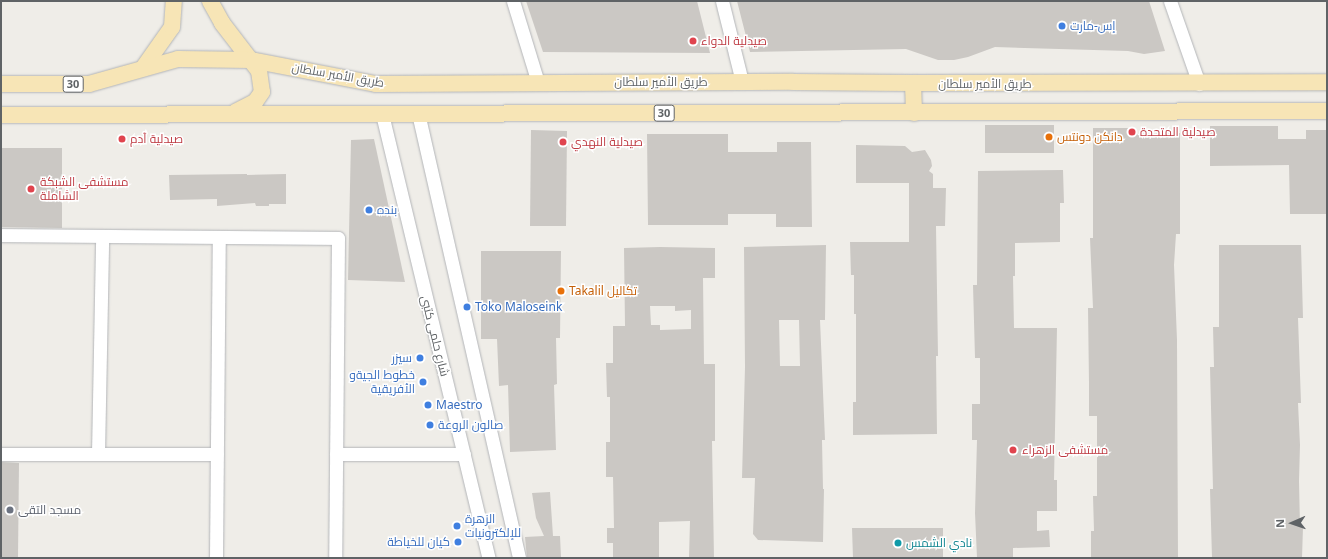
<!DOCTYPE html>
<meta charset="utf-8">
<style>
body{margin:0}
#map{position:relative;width:1328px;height:559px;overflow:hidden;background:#efede8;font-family:"Noto Sans",Cairo,sans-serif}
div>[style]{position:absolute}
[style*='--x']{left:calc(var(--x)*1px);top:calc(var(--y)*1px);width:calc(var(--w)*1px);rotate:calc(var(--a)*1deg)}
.building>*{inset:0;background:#cbc8c4}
.roads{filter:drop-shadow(0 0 1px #b3b5b8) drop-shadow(0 0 1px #b3b5b8)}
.minor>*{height:13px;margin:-6.5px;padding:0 6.5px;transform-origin:6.5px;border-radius:6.5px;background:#fff}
.major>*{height:16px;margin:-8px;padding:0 8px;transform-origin:8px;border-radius:8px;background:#f7e5b6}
.dots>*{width:11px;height:11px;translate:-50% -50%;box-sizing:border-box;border:2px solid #fff;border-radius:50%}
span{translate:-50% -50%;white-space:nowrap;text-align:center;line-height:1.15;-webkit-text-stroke:3px #fff;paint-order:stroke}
.shield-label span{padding:1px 3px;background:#fff;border:1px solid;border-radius:3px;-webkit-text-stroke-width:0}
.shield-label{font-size:11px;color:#5f6366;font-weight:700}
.shop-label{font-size:12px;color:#366cbe}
.left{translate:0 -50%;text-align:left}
.right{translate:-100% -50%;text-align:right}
.health-label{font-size:12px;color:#be3a42}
.street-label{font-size:12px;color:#5f6366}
.food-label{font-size:12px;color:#c56008}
.worship-label{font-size:12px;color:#5b616d}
.culture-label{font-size:12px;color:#0d838f}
.frame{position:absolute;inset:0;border:2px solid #5f6366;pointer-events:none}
.north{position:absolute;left:1272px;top:503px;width:40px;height:40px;-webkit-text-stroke:3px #fff;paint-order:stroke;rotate:268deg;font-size:11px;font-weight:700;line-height:16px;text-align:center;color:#5f6366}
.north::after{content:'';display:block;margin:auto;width:14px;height:18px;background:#5f6366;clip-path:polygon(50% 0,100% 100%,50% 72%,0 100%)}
</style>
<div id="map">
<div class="building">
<i style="clip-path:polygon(526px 1px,697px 1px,710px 53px,543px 52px)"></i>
<i style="clip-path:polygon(737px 1px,1149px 1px,1165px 51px,1144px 54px,1128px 51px,995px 47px,968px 57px,954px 60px,938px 60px,906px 49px,750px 52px)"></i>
<i style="clip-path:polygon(985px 125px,1054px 125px,1054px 153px,985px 153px)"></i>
<i style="clip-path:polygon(1210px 126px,1278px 126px,1278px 139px,1306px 139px,1306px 130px,1327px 130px,1327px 214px,1290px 214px,1289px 165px,1210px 166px)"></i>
<i style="clip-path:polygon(1093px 128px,1132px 128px,1132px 134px,1180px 133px,1180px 234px,1176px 234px,1174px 265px,1177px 340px,1178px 558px,1091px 558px,1091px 531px,1094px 531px,1093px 496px,1097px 496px,1097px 416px,1089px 416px,1089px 384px,1088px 308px,1093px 308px,1090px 238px,1093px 238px)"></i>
<i style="clip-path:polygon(531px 130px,567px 131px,566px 226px,530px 226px)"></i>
<i style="clip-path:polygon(647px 134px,728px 134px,728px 152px,777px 152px,777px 142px,811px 142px,812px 227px,776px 227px,776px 214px,728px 214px,728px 225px,648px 225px)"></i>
<i style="clip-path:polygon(374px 139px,405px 282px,348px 280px,351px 140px)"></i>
<i style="clip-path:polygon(856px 145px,905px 146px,912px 152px,925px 150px,931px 160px,932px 166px,929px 171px,933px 174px,933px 188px,946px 188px,945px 226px,936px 226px,938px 356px,936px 356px,937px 434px,853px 435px,853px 402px,856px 402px,856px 314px,854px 314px,854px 275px,851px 275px,850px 242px,909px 242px,909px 183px,856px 183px)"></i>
<i style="clip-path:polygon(1px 148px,62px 148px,62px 228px,1px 227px)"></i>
<i style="clip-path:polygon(1063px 170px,1064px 203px,1060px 203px,1060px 242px,1015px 243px,1015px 276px,1013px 276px,1014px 328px,1057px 328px,1054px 480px,1057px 480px,1057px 511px,1037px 511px,1037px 531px,1049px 530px,1050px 547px,1013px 548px,1013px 558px,977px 558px,975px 513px,977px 440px,972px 440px,972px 404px,980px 404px,980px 358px,975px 358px,973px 285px,977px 285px,978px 171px)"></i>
<i style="clip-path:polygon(247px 174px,247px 175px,286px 174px,286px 204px,269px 204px,269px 206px,256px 206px,255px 203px,217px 206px,217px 199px,170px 200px,169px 175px)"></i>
<i style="clip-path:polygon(evenodd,826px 245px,825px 320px,820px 320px,825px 440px,822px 440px,823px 489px,824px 489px,823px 542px,758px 540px,753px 534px,755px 478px,742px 478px,745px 367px,744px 247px,826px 245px,779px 320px,799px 320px,800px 366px,780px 366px,779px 320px)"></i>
<i style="clip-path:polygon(1219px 245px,1301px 245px,1303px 318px,1298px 318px,1301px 403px,1298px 403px,1300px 445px,1299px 481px,1300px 527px,1303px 527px,1302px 558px,1212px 558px,1210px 489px,1213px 489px,1210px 367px,1214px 367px,1213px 327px,1219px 327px)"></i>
<i style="clip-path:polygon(evenodd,660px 247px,715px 248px,715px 278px,703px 278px,704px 364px,715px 364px,715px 441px,712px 441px,714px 558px,689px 558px,690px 521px,659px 522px,659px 558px,613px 558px,613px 543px,607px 543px,607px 528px,614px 528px,613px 477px,606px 477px,606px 442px,610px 442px,610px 397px,607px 397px,606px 363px,613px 363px,613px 326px,625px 326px,624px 248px,660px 247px,650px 306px,675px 306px,675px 311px,691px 310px,691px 329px,660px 330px,660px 325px,651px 325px,650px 306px)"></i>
<i style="clip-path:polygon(481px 251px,561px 251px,560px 338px,556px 338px,557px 384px,554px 385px,556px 450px,510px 452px,508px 385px,499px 386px,497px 339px,481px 339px)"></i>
<i style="clip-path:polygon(1px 462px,19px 463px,18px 558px,1px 558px)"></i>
<i style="clip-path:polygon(550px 492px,553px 536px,560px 536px,561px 557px,527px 558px,525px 537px,544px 536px,536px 518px,532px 493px)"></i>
<i style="clip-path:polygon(852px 528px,943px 528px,943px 558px,853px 558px)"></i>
</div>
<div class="roads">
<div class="minor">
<i style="--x:513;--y:1;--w:86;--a:73"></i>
<i style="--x:722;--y:1;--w:83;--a:76.1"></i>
<i style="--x:1170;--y:1;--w:88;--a:70.7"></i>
<i style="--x:418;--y:113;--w:456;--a:77.2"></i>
<i style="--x:382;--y:114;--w:457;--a:76.5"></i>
<i style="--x:1;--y:235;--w:337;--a:0.5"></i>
<i style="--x:338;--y:238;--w:320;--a:90.5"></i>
<i style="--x:1;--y:454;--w:216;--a:0"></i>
<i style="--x:98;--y:454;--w:218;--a:-88.9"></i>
<i style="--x:336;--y:454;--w:128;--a:0"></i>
<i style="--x:216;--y:558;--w:321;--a:-89.5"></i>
</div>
<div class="major">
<i style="--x:210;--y:1;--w:25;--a:61"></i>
<i style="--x:222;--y:23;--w:61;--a:52.4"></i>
<i style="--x:259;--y:71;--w:21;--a:82"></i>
<i style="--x:262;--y:92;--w:12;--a:125"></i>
<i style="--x:255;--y:102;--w:22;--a:153"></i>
<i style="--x:143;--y:68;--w:50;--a:-54.7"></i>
<i style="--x:172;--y:27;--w:26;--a:-86"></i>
<i style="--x:913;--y:83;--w:30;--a:88"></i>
<i style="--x:1;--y:84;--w:88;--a:0"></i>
<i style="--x:89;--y:84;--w:92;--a:-15.7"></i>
<i style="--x:178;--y:59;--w:73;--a:0.8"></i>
<i style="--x:251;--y:60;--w:127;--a:10.9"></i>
<i style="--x:376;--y:84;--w:417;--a:-0.3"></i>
<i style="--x:793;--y:82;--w:120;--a:0.5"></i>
<i style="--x:913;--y:83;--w:414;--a:-0.1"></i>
<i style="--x:1;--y:115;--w:1326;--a:-0.17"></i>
</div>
</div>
<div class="dots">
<i style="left:1062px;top:26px;background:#3f7fe0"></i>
<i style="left:693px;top:41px;background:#e0444e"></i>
<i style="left:1132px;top:132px;background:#e0444e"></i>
<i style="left:1049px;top:137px;background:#e8710a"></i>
<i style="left:122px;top:139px;background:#e0444e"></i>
<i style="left:563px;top:142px;background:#e0444e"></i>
<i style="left:31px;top:189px;background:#e0444e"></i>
<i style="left:369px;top:210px;background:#3f7fe0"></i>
<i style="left:561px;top:291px;background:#e8710a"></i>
<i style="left:467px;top:307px;background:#3f7fe0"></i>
<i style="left:420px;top:358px;background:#3f7fe0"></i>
<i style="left:423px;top:382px;background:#3f7fe0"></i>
<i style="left:428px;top:405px;background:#3f7fe0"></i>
<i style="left:430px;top:425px;background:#3f7fe0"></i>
<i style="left:1013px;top:450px;background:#e0444e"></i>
<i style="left:10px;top:510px;background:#6b7280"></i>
<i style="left:457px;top:526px;background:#3f7fe0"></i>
<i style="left:458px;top:542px;background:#3f7fe0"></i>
<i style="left:898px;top:543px;background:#0f9aa8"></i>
</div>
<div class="shield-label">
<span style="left:73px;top:84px">30</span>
<span style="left:664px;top:113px">30</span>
</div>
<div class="shop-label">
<span class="left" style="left:1070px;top:26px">إس-مارت</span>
<span class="left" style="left:377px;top:210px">بنده</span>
<span class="left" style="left:475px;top:307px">Toko Maloseink</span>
<span class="right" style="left:412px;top:358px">سيزر</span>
<span class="right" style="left:415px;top:382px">خطوط الجيةو<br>الأفريقية</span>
<span class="left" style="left:436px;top:405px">Maestro</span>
<span class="left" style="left:438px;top:425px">صالون الروعة</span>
<span class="left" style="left:465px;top:526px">الزهرة<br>للإلكترونيات</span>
<span class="right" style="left:450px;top:542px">كيان للخياطة</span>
</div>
<div class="health-label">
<span class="left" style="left:701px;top:41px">صيدلية الدواء</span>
<span class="left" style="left:1140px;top:132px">صيدلية المتحدة</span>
<span class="left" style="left:130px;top:139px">صيدلية آدم</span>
<span class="left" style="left:571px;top:142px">صيدلية النهدي</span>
<span class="left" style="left:40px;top:189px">مستشفى الشبكة<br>الشاملة</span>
<span class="left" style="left:1022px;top:450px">مستشفى الزهراء</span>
</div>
<div class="street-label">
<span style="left:338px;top:75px;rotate:10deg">طريق الأمير سلطان</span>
<span style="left:661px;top:82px">طريق الأمير سلطان</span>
<span style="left:985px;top:84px">طريق الأمير سلطان</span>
<span style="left:435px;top:336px;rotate:76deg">شارع حلمى كتبى</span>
</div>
<div class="food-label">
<span class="left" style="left:1057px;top:137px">دانكن دونتس</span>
<span class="left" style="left:569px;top:291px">Takalil تكاليل</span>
</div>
<div class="worship-label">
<span class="left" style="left:18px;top:510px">مسجد التقى</span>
</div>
<div class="culture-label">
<span class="left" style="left:906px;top:543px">نادي الشمس</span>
</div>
<div class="frame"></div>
<div class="north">N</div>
</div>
